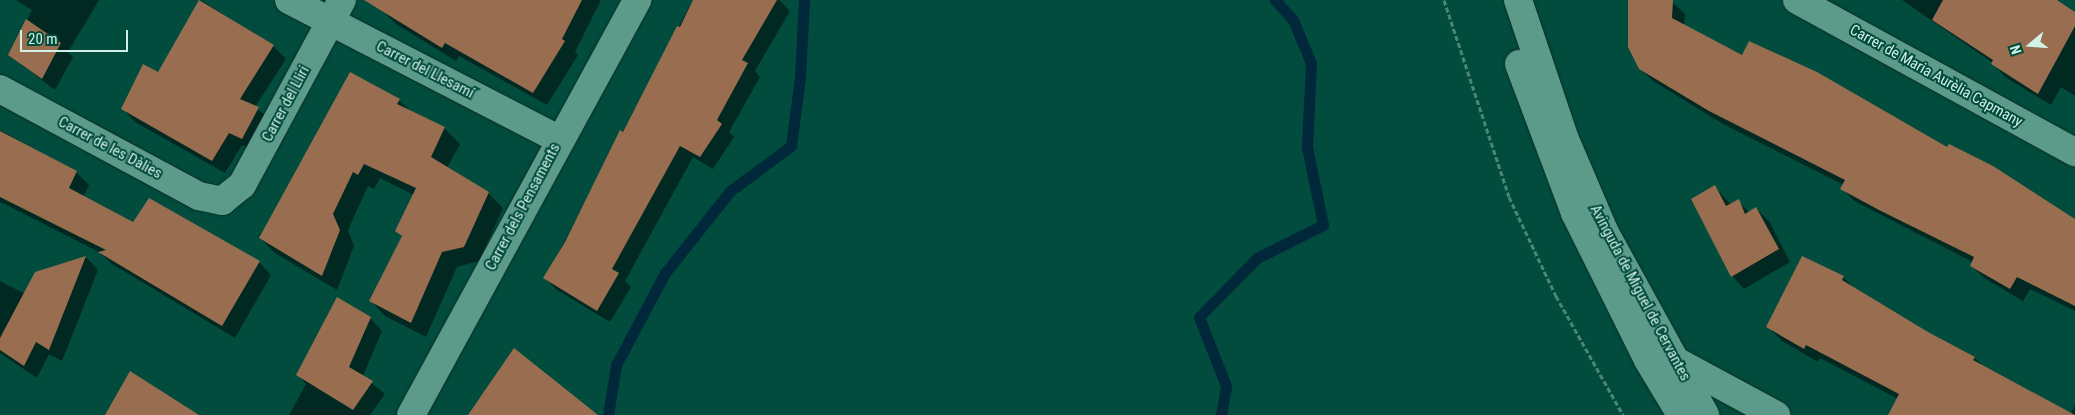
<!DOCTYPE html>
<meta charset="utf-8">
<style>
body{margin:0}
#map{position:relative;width:2075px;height:415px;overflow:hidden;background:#024c3e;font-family:"Roboto Condensed",sans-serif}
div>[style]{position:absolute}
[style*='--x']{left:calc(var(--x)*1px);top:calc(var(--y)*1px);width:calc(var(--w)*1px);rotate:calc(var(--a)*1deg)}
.shadow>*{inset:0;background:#0007}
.stream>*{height:11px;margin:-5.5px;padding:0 5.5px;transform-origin:5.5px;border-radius:5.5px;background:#00273a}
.building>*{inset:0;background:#996d50}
.path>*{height:3px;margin-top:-1.5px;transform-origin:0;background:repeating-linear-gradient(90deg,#4a8579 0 5px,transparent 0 7.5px)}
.roads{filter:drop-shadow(0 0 1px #0c2e26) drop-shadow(0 0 1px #0c2e26)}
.minor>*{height:28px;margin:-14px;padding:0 14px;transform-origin:14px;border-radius:14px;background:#5c9a89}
span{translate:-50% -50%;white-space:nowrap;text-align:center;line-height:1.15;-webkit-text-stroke:4px #024c3e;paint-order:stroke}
.street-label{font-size:15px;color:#d1f0e6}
.north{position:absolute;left:2005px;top:20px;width:50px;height:50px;-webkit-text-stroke:4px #024c3e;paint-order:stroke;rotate:252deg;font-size:14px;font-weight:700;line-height:20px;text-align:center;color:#d1f0e6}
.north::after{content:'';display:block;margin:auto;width:18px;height:22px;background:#d1f0e6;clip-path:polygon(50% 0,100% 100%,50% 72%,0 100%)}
.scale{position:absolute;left:20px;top:30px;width:108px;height:22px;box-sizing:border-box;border:2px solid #d1f0e6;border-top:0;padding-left:6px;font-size:15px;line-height:18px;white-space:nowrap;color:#d1f0e6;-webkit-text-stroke:4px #024c3e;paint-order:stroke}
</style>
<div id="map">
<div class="shadow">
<i style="clip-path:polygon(16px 0,99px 0,68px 52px,73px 57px,55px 90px,9px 55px,32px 10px)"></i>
<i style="clip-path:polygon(201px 0,273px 46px,286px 59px,255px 107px,271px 120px,255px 151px,242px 145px,225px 173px,135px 122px,123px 109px,158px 74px)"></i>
<i style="clip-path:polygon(388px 0,601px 0,575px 52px,578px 55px,547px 105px,459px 56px,456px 61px,396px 24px,382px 10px)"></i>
<i style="clip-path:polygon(693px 0,779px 0,790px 11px,755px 71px,760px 77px,729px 132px,734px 137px,713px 169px,693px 157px,625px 281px,631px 287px,610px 322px,557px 290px,545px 278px)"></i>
<i style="clip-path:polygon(1902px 0,2054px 0,2075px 14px,2075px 96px,2061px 87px,2051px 105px,2005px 77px,1993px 63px)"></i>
<i style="clip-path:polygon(1672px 2px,1685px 14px,1684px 26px,2075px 223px,2075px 311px,2030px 289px,2023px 301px,1984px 278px,1971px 265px,1973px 262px,1854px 201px,1842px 188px,1844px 185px,1723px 124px,1653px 81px,1640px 68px)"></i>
<i style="clip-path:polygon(399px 100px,411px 112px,444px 128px,460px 144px,447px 168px,488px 193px,503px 208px,479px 261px,457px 267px,426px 337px,385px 316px,370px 300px,403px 237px,397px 231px,414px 195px,380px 178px,374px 189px,368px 186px,348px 230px,354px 246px,337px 290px,275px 253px,260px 238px)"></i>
<i style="clip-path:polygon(0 130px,76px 172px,89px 185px,83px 197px,134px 223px,259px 262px,271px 275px,235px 338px,112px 264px,99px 252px,0 202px)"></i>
<i style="clip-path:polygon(1715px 187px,1731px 205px,1738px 201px,1750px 213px,1756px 209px,1769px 221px,1790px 262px,1744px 289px,1732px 276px)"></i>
<i style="clip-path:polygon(86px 257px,98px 270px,62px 361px,49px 354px,37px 378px,0 353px,0 281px,25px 294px,36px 274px)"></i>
<i style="clip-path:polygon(1843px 277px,1857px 291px,1927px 334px,1975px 358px,1985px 368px,2071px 413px,2075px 405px,2075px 415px,1903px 415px,1898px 399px,1820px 358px,1818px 362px,1782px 341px,1768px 327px)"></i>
<i style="clip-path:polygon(370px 318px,382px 331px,363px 376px,385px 394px,370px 415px,289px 415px,306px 384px,298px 375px)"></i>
</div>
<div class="stream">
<i style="--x:608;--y:415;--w:51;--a:-80.9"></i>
<i style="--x:616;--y:365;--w:104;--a:-62"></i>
<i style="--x:665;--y:273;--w:105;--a:-51.6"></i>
<i style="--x:730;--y:191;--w:76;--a:-36.4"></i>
<i style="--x:791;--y:146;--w:69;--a:-82.5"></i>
<i style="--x:800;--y:78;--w:78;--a:-87.1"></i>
<i style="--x:1221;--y:415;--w:29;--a:-80"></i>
<i style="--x:1226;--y:386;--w:74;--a:-111.4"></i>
<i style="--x:1199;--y:317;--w:83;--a:-45.5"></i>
<i style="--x:1257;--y:258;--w:74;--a:-26.6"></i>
<i style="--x:1323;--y:225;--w:80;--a:-101.6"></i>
<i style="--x:1307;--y:147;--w:84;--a:-87.3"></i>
<i style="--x:1311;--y:63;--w:47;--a:-112.7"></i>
<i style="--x:1293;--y:20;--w:27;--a:-132"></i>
</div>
<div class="building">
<i style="clip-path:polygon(199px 0,274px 45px,240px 99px,259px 107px,242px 139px,229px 133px,212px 161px,121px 109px,143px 64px,158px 72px)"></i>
<i style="clip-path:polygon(364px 0,582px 0,562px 39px,565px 41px,533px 93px,445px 43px,442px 48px)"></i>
<i style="clip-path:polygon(693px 0,777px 0,742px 60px,748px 63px,717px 120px,722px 124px,700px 157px,680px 146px,612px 269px,619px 273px,597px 311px,543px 278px,565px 242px,620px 130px,623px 132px,677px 26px,680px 27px)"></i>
<i style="clip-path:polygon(1628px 0,1673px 0,1672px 18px,1742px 55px,1749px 41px,1817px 72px,1947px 147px,1949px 144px,1993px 166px,2075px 219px,2075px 306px,2017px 277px,2010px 289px,1970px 266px,1974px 257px,1879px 210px,1840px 189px,1845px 180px,1709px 111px,1639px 69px,1628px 47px)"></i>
<i style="clip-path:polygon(1943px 0,2057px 0,2075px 12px,2075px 26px,2038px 94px,1991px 64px,1993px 60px,1932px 20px)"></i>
<i style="clip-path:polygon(26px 19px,61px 43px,42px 79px,8px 55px)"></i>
<i style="clip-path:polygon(350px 72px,400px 99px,397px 104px,445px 127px,431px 157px,489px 192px,464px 247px,442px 252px,411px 323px,369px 301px,402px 236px,395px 231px,416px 188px,364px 164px,358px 175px,353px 172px,333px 214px,340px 230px,322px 276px,259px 238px)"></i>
<i style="clip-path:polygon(0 131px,77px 171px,69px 188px,133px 222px,149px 198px,260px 261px,222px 326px,98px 252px,106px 250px,0 197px)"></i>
<i style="clip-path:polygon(1715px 185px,1726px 206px,1739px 199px,1745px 214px,1756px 207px,1779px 249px,1731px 277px,1691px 199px)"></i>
<i style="clip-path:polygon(86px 256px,49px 350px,36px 342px,24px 366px,0 350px,0 338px,35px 272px)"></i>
<i style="clip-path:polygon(1802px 256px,1844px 276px,1842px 280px,1928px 332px,1975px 357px,1973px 360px,2075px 415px,1888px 415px,1899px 394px,1806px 345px,1804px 349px,1766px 327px)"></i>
<i style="clip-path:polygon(337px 297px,371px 317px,349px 367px,373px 381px,353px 410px,296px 375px)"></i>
<i style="clip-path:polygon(514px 348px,598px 415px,468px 415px)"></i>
<i style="clip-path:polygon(130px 371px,199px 415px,105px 415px)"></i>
</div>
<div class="path">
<i style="--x:1444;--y:0;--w:207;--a:71.7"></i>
<i style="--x:1509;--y:197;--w:110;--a:64.6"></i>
<i style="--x:1556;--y:296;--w:137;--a:60.6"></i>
</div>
<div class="roads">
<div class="minor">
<i style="--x:289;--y:0;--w:305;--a:27.3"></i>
<i style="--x:1518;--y:0;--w:145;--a:71.4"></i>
<i style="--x:1564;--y:137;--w:102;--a:66.9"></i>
<i style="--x:1604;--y:231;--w:210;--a:61.2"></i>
<i style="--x:1797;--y:0;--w:317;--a:28.7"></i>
<i style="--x:1519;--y:64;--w:159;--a:69.4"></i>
<i style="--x:1575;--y:213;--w:164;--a:63.6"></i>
<i style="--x:1648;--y:360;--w:64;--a:59"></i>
<i style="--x:0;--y:89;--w:226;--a:28.3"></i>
<i style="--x:199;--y:196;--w:24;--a:12"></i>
<i style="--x:222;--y:201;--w:26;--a:-39"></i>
<i style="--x:242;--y:185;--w:210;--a:-61.6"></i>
<i style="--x:1676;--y:361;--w:114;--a:28.4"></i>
<i style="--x:411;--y:415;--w:473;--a:-61.4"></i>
</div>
</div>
<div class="street-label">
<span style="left:425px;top:70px;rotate:27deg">Carrer del Llesamí</span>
<span style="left:1936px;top:76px;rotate:29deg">Carrer de Maria Aurèlia Capmany</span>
<span style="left:286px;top:104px;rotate:-62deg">Carrer del Lliri</span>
<span style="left:110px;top:148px;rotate:28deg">Carrer de les Dàlies</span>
<span style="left:523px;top:207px;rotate:-62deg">Carrer dels Pensaments</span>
<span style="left:1640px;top:293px;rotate:62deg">Avinguda de Miguel de Cervantes</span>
</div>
<div class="north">N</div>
<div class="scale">20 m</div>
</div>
